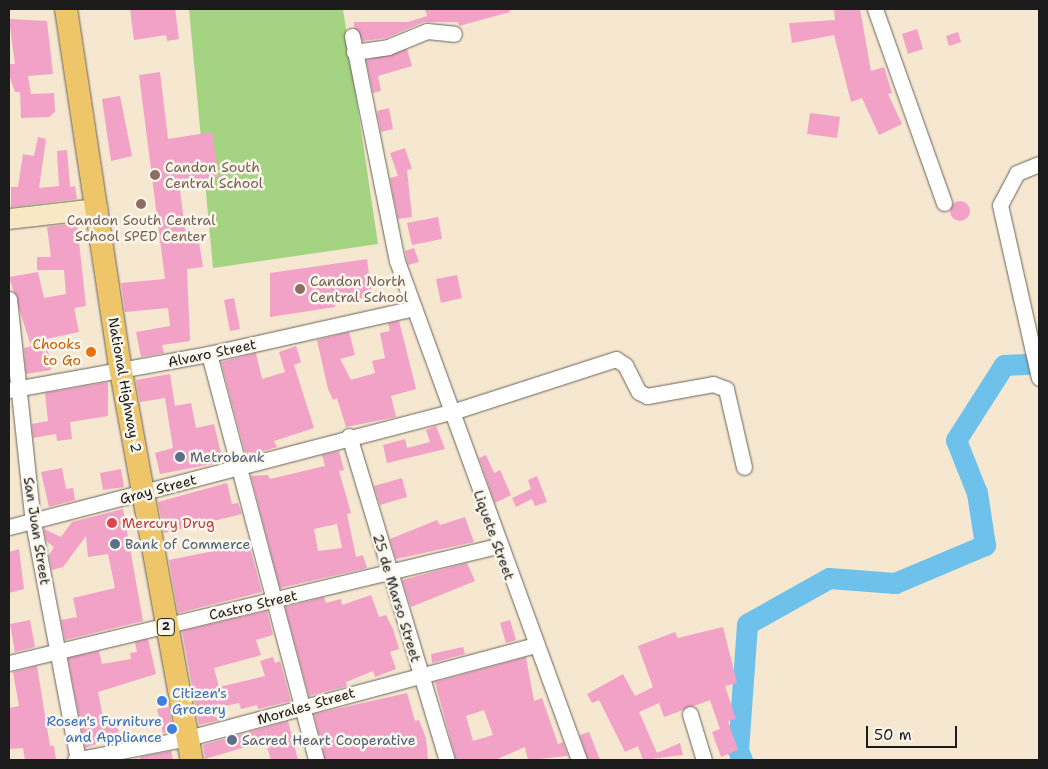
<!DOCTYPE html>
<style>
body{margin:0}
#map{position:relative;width:1048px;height:769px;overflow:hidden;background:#f6e7d0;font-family:"Shantell Sans",sans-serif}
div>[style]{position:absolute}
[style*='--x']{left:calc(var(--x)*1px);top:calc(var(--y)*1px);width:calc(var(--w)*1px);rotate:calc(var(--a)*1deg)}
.green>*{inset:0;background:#a4d381}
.river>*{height:21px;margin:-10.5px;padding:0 10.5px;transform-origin:10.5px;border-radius:10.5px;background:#6ec1ea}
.building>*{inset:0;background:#f3a2c7}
.round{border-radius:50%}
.roads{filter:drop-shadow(0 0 1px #68635b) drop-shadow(0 0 1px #68635b)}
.street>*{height:15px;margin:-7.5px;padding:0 7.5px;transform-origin:7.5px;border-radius:7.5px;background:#fff}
.secondary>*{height:20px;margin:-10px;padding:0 10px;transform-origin:10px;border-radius:10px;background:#f8e8c3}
.primary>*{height:22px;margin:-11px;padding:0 11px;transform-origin:11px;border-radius:11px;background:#eec569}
.dots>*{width:14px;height:14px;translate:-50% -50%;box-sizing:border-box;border:2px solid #fbf7ec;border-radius:50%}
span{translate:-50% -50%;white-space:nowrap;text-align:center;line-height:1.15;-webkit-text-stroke:5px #fbf7ec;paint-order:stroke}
.shield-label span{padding:1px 4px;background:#fbf7ec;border:1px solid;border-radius:4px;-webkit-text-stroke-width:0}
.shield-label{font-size:12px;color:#1c1c1c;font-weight:700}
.education-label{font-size:14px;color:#785e54}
.left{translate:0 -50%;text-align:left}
.food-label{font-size:14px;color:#c56008}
.right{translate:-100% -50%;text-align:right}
.street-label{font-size:14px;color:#1c1c1c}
.service-label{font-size:14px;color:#4e5e75}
.health-label{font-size:14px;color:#be3a42}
.shop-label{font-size:14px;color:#366cbe}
.frame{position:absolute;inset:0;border:10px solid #1c1c1c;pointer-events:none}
.scale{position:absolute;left:866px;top:726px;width:91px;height:22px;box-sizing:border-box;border:2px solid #1c1c1c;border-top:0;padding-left:6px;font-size:15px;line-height:18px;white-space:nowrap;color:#1c1c1c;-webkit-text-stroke:4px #fbf7ec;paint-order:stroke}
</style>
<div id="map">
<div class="green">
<i style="clip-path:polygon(189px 9px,343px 9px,378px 244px,213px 268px)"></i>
</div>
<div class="river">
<i style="--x:742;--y:760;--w:11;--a:-112"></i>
<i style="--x:738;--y:750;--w:126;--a:-85.9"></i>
<i style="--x:747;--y:624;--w:94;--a:-29.3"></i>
<i style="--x:829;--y:578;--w:66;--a:4.3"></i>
<i style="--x:895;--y:583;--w:98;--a:-22.9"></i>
<i style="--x:985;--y:545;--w:53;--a:-98.7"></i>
<i style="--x:977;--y:493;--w:57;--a:-111.6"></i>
<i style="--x:956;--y:440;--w:89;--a:-57.4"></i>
<i style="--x:1004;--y:365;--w:35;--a:-3"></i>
</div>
<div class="building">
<i style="clip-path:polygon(130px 9px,175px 9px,179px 39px,167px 41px,166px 35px,134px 40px)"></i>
<i style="clip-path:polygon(425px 9px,509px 9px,510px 12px,459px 26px,458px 22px,424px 22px,386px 38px,363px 41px,354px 27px,354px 22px,408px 22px,427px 16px)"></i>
<i style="clip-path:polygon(834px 9px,860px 9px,871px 71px,884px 67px,892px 93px,888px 94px,902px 124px,879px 135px,862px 98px,851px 102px,834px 35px,792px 43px,789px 23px,835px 20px)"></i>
<i style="clip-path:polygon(9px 19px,47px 21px,53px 74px,28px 76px,31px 94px,54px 93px,55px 112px,49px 117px,21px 118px,20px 92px,15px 92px,9px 75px,9px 64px,15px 64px)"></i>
<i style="clip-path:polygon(917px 29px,923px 49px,908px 54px,902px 34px)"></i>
<i style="clip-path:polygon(958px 32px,961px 42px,949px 46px,946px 36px)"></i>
<i style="clip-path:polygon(407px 49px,412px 66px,378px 76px,381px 91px,373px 93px,366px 60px)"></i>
<i style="clip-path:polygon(160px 72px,168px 139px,212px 132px,219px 177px,179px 183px,187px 243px,199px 242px,203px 267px,187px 269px,190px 341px,162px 345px,164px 353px,141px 357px,136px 332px,170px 326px,168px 308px,125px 312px,121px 283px,165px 279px,139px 75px)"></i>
<i style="clip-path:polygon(120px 96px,132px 156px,111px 161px,102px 99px)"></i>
<i style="clip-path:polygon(389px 108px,393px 129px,381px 132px,377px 111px)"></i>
<i style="clip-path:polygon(810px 113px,840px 117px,837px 138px,807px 134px)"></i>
<i style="clip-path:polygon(38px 137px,46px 139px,39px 188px,59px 186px,57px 151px,67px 150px,70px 187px,75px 186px,77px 199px,11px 207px,11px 187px,18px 187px,23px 154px,34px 156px)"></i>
<i style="clip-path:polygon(405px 148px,412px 169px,407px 170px,412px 217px,398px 219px,390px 178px,398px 176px,390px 153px)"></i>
<i class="round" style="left:950px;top:201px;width:20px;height:20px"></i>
<i style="clip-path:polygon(438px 217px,442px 239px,412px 245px,407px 223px)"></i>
<i style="clip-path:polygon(77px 223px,86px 306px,74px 308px,79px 332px,46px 339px,51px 370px,26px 374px,24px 348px,31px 346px,9px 277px,38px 272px,44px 298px,66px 294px,64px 270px,37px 270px,37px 257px,51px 257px,47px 227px)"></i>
<i style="clip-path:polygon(414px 248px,419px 262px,408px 265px,405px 251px)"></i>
<i style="clip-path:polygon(367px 259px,372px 296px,335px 304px,335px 307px,270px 317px,270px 273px)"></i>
<i style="clip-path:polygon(457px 275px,462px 298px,441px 303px,436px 279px)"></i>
<i style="clip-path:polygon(234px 298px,240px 329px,230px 331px,224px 300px)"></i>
<i style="clip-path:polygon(399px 321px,416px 389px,391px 396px,396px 417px,346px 427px,337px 398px,333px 400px,328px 389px,317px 340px,349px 332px,355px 355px,340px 359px,351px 380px,375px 373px,372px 361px,385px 358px,380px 333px,390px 331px,388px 323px)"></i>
<i style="clip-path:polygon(296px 346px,301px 362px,294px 365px,314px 428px,274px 441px,277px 447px,246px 456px,221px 362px,256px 353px,262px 379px,285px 372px,279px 352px)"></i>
<i style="clip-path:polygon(170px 374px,175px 406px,191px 403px,196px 428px,214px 424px,223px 462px,160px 474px,155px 453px,173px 448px,165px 398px,140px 402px,136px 380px)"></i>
<i style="clip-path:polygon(108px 382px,108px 416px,70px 422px,72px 439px,57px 441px,56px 434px,33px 438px,32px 424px,48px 421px,45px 393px)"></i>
<i style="clip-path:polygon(436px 426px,445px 449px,387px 463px,383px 445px,405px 439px,407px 448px,430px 442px,426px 430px)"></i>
<i style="clip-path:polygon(evenodd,339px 451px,344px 470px,339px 471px,351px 513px,347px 514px,356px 557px,363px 555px,367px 568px,280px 588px,251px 476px,268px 475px,270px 479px,325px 466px,322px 455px,339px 451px,337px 524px,342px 548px,318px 551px,314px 529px,337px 524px)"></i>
<i style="clip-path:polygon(486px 455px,494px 473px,500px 470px,511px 495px,495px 503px,479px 458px)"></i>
<i style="clip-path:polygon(62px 468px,66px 489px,73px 488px,75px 500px,49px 507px,41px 472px)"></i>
<i style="clip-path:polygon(121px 469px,124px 487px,103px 490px,100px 473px)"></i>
<i style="clip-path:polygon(537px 476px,547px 502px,535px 506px,532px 499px,516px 507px,512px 498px,531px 489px,528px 480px)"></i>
<i style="clip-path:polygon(402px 478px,407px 497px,380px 505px,374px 486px)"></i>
<i style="clip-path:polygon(227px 483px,232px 504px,238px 503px,242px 514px,164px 533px,158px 502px)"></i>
<i style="clip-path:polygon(123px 509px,143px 621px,65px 640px,61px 620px,77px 617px,73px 598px,115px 588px,108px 554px,88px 557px,86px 536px,63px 567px,52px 570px,49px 555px,54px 547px,46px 541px,44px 529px,61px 537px,72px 522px)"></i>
<i style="clip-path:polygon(465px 517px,474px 542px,396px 559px,390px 539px,437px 520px,440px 525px)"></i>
<i style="clip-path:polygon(249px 544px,262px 592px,178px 613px,169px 560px)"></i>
<i style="clip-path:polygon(19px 549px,24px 589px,9px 593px,9px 552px)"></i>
<i style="clip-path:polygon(467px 563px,475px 581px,411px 607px,402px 580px)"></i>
<i style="clip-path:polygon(371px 595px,379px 617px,386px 615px,393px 629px,399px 649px,390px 652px,396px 669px,375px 677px,373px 671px,346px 682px,347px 686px,309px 696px,285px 607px,324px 597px,326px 603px,341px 599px,342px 605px)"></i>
<i style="clip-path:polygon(267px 611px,273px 635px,256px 640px,261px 655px,214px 668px,219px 687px,265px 676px,260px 661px,273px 657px,275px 663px,280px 661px,291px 701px,258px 709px,257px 705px,241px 709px,239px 703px,221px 707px,224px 719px,199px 725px,182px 631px)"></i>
<i style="clip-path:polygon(30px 620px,35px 647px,15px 652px,10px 624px)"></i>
<i style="clip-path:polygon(510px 620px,516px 640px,506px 643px,500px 623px)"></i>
<i style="clip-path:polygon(723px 627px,737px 683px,725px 686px,736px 719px,728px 721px,738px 750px,721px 757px,712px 732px,720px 729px,710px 700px,664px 717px,659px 703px,639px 712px,657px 753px,680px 743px,683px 755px,643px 760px,638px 746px,625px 752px,599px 700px,592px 703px,587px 694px,623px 674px,635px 696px,653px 687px,638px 646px,675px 632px,678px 638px)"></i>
<i style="clip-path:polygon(148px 639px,156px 674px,98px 692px,105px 727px,116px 723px,120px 736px,85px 748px,68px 658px,99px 651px,102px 664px,131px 659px,130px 653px,137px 652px,135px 642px)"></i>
<i style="clip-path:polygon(463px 647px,465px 654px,432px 663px,431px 654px)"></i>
<i style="clip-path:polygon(evenodd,526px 657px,534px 701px,542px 698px,558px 744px,563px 742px,568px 756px,528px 760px,525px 747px,495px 760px,456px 760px,435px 682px,526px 657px,484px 710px,493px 735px,473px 741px,466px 716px,484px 710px)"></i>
<i style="clip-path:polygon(37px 666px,50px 746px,54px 746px,56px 760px,25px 760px,23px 748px,9px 749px,9px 708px,19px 706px,13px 672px)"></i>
<i style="clip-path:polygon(407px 693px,415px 721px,419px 720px,426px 738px,428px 760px,325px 760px,314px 714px)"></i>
<i style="clip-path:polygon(169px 707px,173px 731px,163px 733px,157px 709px)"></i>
<i style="clip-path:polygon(288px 721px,298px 760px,271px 760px,265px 741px,205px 759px,203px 745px)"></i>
<i style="clip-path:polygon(589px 732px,600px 760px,588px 760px,580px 735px)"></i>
<i style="clip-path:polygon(171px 751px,173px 760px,140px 760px,140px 757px)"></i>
</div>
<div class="roads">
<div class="street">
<i style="--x:875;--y:9;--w:206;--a:70.4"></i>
<i style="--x:352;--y:36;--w:229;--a:78.7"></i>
<i style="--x:397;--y:261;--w:531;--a:69.96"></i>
<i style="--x:354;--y:52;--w:34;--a:-8"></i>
<i style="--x:388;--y:47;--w:42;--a:-22.3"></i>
<i style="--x:427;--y:31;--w:27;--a:6"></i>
<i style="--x:1039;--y:164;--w:24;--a:158"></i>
<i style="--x:1017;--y:173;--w:36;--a:118"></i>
<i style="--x:1000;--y:205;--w:177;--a:77.3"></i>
<i style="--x:9;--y:299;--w:224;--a:83.9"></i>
<i style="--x:33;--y:522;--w:242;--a:79.3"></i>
<i style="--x:209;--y:354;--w:420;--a:75.2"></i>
<i style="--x:9;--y:390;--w:203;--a:-10.2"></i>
<i style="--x:209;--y:354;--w:210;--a:-12.6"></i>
<i style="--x:349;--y:436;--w:338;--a:73.2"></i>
<i style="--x:9;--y:527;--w:458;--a:-14.6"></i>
<i style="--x:452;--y:412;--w:172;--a:-17.9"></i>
<i style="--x:616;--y:359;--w:11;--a:34"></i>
<i style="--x:625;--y:365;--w:30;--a:63"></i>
<i style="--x:639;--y:392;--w:9;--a:27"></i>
<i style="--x:647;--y:396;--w:67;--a:-10.3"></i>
<i style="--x:713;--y:384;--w:14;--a:21"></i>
<i style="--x:726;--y:389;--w:80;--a:77"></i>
<i style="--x:9;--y:663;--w:502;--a:-13.48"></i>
<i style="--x:690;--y:714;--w:48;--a:73.1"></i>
<i style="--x:75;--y:760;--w:115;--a:-11"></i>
<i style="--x:188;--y:738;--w:359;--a:-15"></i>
</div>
<div class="secondary">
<i style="--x:9;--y:219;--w:89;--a:-6.5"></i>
</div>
<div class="primary">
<i style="--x:66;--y:9;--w:366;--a:81.4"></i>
<i style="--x:121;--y:371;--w:395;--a:79.7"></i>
</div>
</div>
<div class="dots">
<i style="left:155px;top:175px;background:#8d6e63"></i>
<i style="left:141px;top:204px;background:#8d6e63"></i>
<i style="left:300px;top:289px;background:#8d6e63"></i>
<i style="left:91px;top:352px;background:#e8710a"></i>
<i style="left:180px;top:457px;background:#5c6f8a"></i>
<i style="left:112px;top:523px;background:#e0444e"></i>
<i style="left:115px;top:544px;background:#5c6f8a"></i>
<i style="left:162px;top:701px;background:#3f7fe0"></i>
<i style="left:172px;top:729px;background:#3f7fe0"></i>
<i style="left:232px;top:740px;background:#5c6f8a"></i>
</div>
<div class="shield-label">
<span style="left:166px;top:627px">2</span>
</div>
<div class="education-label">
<span class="left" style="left:165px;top:175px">Candon South<br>Central School</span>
<span style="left:141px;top:228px">Candon South Central<br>School SPED Center</span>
<span class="left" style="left:310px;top:289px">Candon North<br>Central School</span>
</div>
<div class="food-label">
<span class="right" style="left:81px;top:352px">Chooks<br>to Go</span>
</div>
<div class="street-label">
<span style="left:212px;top:353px;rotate:-12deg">Alvaro Street</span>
<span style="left:125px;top:385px;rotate:80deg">National Highway 2</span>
<span style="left:158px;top:489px;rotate:-15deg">Gray Street</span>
<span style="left:37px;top:531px;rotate:81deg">San Juan Street</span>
<span style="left:494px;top:535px;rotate:70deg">Liquete Street</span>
<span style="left:397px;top:598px;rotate:73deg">25 de Marso Street</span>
<span style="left:253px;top:605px;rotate:-13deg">Castro Street</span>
<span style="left:306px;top:706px;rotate:-16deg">Morales Street</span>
</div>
<div class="service-label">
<span class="left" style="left:190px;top:457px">Metrobank</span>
<span class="left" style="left:125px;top:544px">Bank of Commerce</span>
<span class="left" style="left:242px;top:740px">Sacred Heart Cooperative</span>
</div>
<div class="health-label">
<span class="left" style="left:122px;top:523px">Mercury Drug</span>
</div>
<div class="shop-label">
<span class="left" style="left:172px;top:701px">Citizen's<br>Grocery</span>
<span class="right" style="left:162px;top:729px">Rosen's Furniture<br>and Appliance</span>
</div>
<div class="frame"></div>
<div class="scale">50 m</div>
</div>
